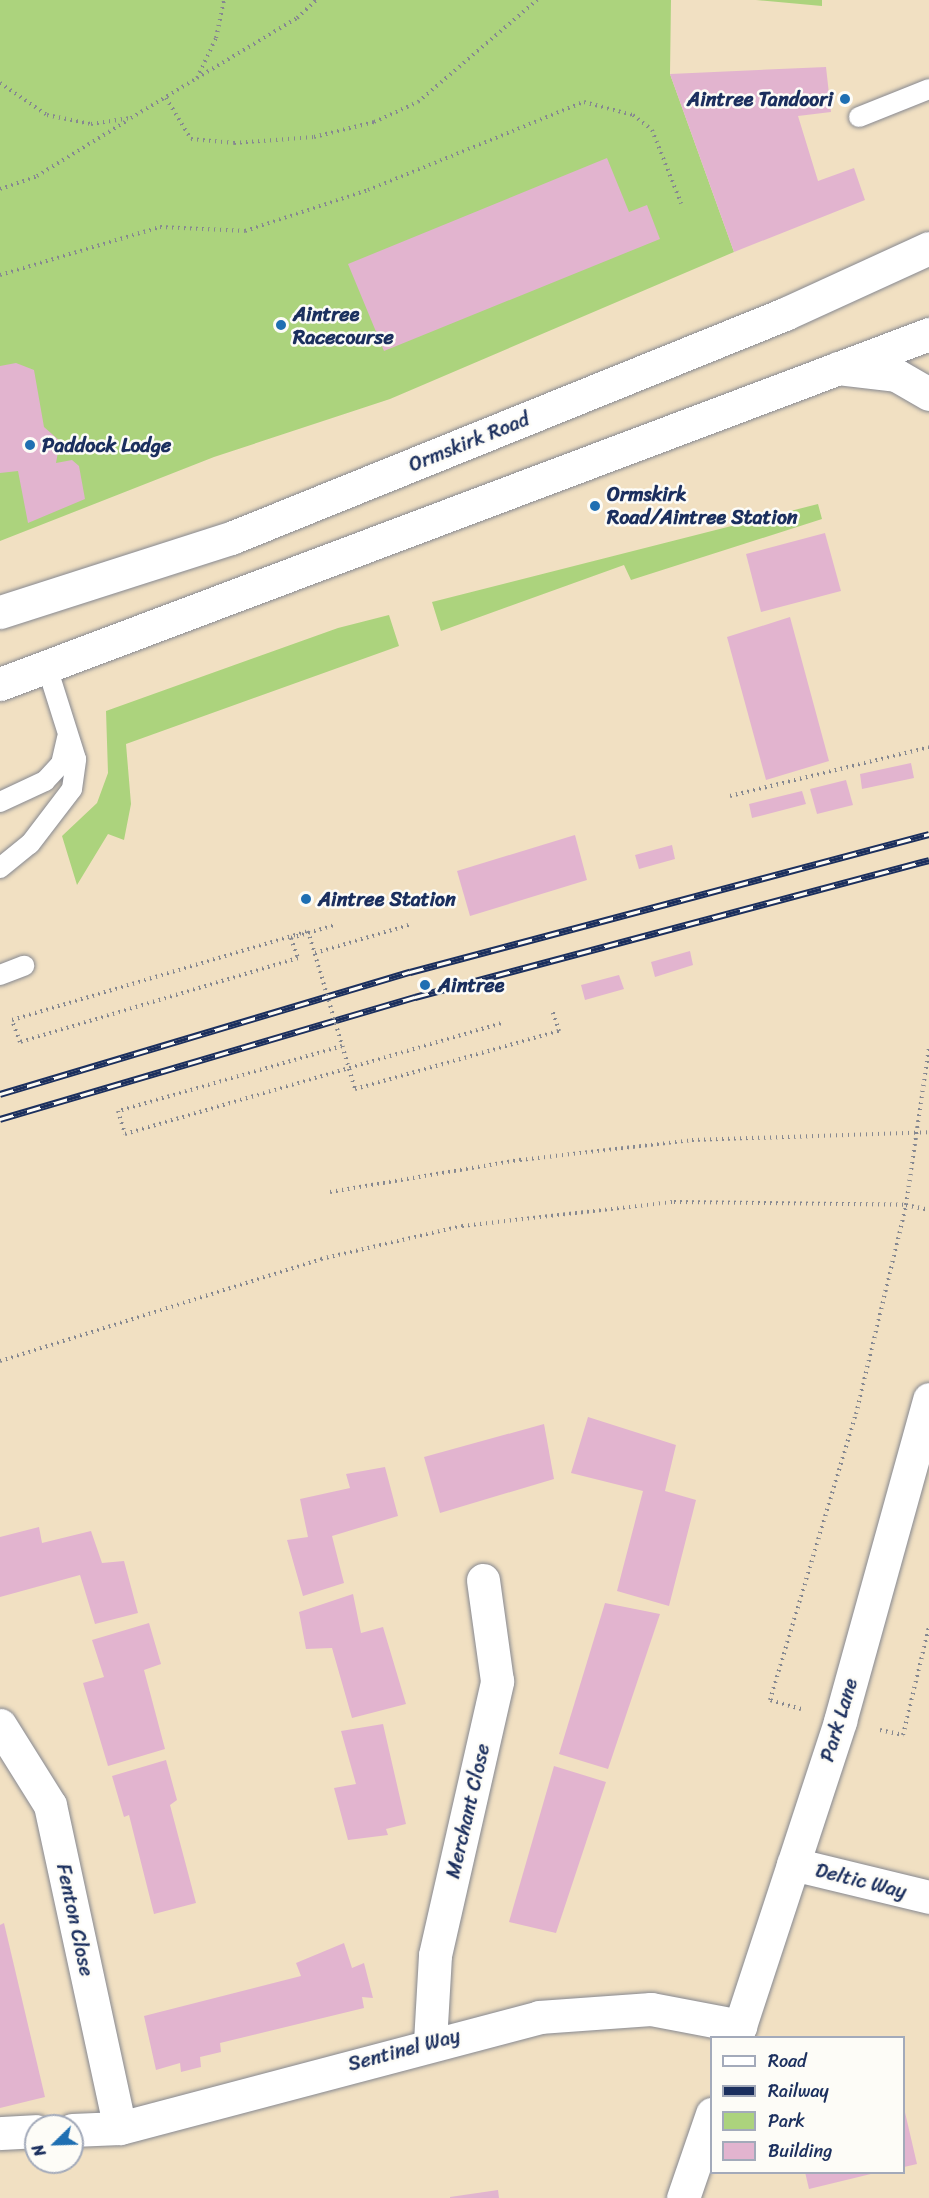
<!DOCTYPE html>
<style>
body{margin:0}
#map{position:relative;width:929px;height:2198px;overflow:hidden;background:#f1e0c2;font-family:Sriracha,sans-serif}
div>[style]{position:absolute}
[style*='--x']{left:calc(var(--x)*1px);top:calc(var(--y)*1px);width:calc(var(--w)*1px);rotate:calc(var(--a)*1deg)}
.green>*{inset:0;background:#acd37d}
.building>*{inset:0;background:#e2b4cf}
.path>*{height:4px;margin-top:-2px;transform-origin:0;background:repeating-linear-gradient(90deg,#868890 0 1.5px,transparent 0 6px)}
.roads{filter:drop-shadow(0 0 2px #868890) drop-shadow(0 0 2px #868890)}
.service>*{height:20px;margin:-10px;padding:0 10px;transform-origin:10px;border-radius:10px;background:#fff}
.minor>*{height:33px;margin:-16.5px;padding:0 16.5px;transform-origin:16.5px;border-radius:16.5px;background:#fff}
.tertiary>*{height:33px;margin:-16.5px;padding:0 16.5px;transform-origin:16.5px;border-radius:16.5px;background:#fff}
.trunk>*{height:33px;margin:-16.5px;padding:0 16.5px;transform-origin:16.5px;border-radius:16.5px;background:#fff}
.rail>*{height:7px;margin-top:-3.5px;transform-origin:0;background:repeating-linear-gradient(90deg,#fdfcf7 0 14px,#1b2f5e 0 28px);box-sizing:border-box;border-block:2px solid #1b2f5e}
.path-bridge>*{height:4px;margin-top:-2px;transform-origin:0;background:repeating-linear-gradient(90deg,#868890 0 1.5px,transparent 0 6px)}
.dots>*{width:16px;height:16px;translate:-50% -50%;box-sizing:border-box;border:3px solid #fdfcf7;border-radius:50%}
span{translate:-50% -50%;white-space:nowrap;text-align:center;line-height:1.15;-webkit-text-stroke:5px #fdfcf7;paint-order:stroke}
.poi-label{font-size:20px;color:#1b2f5e;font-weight:700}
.right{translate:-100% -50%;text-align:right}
.left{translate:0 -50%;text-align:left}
.street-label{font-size:20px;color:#1b2f5e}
.legend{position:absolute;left:710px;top:2036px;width:195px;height:138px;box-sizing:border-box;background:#fdfcf7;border:2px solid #a3aaba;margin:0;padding:8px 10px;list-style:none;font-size:18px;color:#1b2f5e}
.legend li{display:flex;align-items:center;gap:12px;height:30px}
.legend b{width:30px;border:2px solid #a3aaba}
.north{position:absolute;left:24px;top:2114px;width:60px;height:60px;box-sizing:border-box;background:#fdfcf7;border:2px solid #a3aaba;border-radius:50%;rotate:247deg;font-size:16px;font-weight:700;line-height:24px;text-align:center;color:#1b2f5e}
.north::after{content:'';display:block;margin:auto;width:21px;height:27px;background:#1f6fb2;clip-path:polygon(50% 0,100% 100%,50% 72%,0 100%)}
</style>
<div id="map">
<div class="green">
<i style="clip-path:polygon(0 0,671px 0,670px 74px,734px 252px,390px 399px,214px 457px,0 541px)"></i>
<i style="clip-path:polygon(756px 0,822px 0,822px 6px)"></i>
<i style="clip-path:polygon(818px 504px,822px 519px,631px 580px,624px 565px,441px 631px,432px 602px)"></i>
<i style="clip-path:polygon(389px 615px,399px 646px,126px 744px,131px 804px,124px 840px,108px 834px,77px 885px,62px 836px,97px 803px,108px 773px,106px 711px,338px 628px)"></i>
</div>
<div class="building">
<i style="clip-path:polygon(826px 67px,831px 112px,798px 116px,818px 181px,854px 168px,865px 200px,734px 252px,670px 74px)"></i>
<i style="clip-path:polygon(607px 158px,629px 212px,647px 205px,660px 239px,384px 351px,348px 264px)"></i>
<i style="clip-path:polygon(16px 363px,34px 370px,44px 427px,60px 441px,56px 463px,72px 460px,79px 466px,85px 499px,28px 523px,18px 471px,0 473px,0 366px)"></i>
<i style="clip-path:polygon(825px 533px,841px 591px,761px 612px,746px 554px)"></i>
<i style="clip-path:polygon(790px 617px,829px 761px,766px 780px,727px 637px)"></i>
<i style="clip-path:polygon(911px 763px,914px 778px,862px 789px,860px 774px)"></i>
<i style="clip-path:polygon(846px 780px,853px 805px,817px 814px,810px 789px)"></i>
<i style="clip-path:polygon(802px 791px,806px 804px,752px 818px,749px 804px)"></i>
<i style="clip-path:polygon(575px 835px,587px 880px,470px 916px,457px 871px)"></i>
<i style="clip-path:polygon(672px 845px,675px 859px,639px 869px,635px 855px)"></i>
<i style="clip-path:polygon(690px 951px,693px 965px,655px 977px,651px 962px)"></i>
<i style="clip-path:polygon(619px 975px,624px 989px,585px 1000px,581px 985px)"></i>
<i style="clip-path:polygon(588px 1417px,676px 1445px,665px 1491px,696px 1500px,669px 1606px,617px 1591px,643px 1491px,571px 1473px)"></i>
<i style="clip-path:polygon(544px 1424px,554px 1479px,440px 1513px,424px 1457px)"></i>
<i style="clip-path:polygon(385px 1467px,398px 1516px,332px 1536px,344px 1583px,303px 1596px,287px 1540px,308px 1537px,300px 1499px,350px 1488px,346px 1474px)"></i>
<i style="clip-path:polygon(39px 1527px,42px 1543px,91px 1531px,102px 1563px,124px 1561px,138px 1613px,95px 1624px,80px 1575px,0 1597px,0 1537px)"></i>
<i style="clip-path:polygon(353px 1594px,361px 1633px,383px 1627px,406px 1704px,352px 1718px,332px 1648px,306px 1649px,299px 1612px)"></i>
<i style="clip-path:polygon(605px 1603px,660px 1614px,608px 1769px,559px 1754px)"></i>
<i style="clip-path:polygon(149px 1623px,161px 1664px,144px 1670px,165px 1749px,108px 1766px,83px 1683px,104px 1677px,92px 1640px)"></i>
<i style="clip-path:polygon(383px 1724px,406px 1824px,386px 1829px,388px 1835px,348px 1840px,334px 1788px,356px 1784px,341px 1731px)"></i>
<i style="clip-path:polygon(166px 1760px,177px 1800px,170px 1805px,196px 1903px,154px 1914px,129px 1815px,124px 1817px,112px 1776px)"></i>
<i style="clip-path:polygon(554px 1766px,606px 1782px,556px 1933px,509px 1922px)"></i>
<i style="clip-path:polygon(4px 1923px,45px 2097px,0 2108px,0 1925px)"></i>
<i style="clip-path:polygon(344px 1943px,352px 1968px,364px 1963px,373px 1998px,362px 1997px,364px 2008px,220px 2043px,221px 2052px,200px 2057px,201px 2067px,181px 2072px,180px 2063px,156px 2070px,144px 2016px,301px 1976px,296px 1963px)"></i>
<i style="clip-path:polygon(904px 2108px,917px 2164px,904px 2167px)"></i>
<i style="clip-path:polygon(805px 2172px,875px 2172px,875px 2173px,809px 2189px)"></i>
<i style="clip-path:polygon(498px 2190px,499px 2198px,450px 2198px,450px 2197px)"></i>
</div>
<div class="path">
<i style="--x:197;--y:78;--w:117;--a:-31"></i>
<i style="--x:297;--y:18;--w:26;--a:-43"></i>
<i style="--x:0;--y:83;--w:57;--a:34.2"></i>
<i style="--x:47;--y:115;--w:45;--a:11.6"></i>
<i style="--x:91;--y:124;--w:40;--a:-8.5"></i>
<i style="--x:131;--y:118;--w:77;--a:-31.2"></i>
<i style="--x:197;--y:78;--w:44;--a:-64.6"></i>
<i style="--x:216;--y:38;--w:39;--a:-78"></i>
<i style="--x:166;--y:98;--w:48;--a:58.6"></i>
<i style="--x:191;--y:139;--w:43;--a:5.3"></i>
<i style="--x:234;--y:143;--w:80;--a:-4.3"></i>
<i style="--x:314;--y:137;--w:62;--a:-14"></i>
<i style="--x:374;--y:122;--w:48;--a:-24.4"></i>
<i style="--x:418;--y:102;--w:157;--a:-40.6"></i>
<i style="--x:0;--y:189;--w:39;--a:-19"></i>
<i style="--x:37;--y:176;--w:107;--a:-31.6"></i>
<i style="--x:0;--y:275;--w:167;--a:-16.7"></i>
<i style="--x:160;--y:227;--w:85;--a:2.7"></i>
<i style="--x:245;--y:231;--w:130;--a:-18.4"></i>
<i style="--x:368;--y:190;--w:233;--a:-22.2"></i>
<i style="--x:584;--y:102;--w:51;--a:14.9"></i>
<i style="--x:633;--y:115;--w:24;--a:38"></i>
<i style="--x:652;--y:130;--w:79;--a:68.3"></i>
<i style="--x:730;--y:796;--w:205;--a:-13.8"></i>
<i style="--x:291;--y:938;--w:46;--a:-16.5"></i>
<i style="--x:315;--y:953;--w:101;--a:-16.6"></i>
<i style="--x:342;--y:1046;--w:233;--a:163.8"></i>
<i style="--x:118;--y:1111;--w:24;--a:73"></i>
<i style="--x:125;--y:1134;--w:393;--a:-16.4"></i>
<i style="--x:355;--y:1089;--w:212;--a:-15.9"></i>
<i style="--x:559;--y:1031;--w:20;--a:-108"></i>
<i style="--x:330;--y:1192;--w:193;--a:-9.6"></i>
<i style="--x:520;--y:1160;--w:173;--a:-6.6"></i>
<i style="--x:692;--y:1140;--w:237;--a:-1.9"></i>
<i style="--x:0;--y:1361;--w:337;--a:-17.6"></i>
<i style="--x:321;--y:1259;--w:145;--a:-13.2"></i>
<i style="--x:462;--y:1226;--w:213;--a:-6.5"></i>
<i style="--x:674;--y:1202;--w:232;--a:0.7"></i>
<i style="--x:906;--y:1205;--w:24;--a:12"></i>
<i style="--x:801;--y:1709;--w:32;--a:-164"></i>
<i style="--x:770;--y:1700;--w:299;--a:-73.3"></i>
<i style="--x:856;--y:1414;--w:215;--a:-76.5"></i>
<i style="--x:906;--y:1205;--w:159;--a:-81.7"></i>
<i style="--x:880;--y:1730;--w:24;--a:12"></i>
<i style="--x:903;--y:1735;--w:111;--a:-76.5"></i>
</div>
<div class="roads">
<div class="service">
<i style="--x:859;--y:117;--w:75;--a:-21.8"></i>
<i style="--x:0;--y:802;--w:50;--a:-25"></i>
<i style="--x:45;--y:781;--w:23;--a:-47"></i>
<i style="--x:61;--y:764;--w:27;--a:-77"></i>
<i style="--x:0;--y:868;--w:38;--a:-39"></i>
<i style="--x:30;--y:844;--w:69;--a:-52.6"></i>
<i style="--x:72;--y:789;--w:30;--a:-82"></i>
<i style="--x:76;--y:759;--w:96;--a:-107.5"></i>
<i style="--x:0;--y:975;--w:26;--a:-21"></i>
</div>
<div class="minor">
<i style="--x:0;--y:1725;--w:94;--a:58"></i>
<i style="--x:50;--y:1805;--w:330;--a:77.8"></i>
<i style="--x:793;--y:1864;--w:140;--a:13.6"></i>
<i style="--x:430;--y:2042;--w:87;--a:-86.7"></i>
<i style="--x:435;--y:1955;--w:281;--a:-77.2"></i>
<i style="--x:497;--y:1681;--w:102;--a:-97.9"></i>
<i style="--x:72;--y:2130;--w:48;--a:-2.4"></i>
<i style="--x:120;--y:2128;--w:433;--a:-14.8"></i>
<i style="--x:539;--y:2017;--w:112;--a:-4.1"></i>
<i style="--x:651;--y:2009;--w:91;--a:10.8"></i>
<i style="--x:0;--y:2133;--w:36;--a:-3"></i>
</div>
<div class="tertiary">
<i style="--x:838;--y:368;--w:58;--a:6.9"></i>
<i style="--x:896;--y:375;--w:38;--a:30"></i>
<i style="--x:736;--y:2038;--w:334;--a:-71.8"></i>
<i style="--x:840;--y:1721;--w:334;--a:-74.5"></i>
<i style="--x:683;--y:2198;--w:89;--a:-71"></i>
</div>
<div class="trunk">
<i style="--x:0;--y:612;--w:243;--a:-17.8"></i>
<i style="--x:231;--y:538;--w:598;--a:-22.02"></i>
<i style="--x:785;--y:314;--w:158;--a:-24.6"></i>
<i style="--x:0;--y:684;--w:993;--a:-20.64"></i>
</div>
</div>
<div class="rail">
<i style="--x:0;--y:1094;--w:428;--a:-16.6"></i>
<i style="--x:410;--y:972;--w:537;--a:-14.89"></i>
<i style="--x:0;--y:1119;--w:433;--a:-16.4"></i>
<i style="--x:415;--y:997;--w:532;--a:-14.92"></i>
</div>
<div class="path-bridge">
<i style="--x:291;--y:938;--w:21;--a:71"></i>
<i style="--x:298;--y:958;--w:290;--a:163.2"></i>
<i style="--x:20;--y:1042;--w:23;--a:-110"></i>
<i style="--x:12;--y:1020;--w:309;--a:-16.7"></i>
<i style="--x:308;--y:931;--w:165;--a:73.4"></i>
</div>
<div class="dots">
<i style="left:845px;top:99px;background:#1f6fb2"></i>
<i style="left:281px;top:325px;background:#1f6fb2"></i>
<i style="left:30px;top:445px;background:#1f6fb2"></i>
<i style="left:595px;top:506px;background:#1f6fb2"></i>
<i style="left:306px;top:899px;background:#1f6fb2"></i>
<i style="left:425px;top:985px;background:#1f6fb2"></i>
</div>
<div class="poi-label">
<span class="right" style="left:833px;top:99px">Aintree Tandoori</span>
<span class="left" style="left:293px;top:326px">Aintree<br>Racecourse</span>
<span class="left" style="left:42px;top:445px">Paddock Lodge</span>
<span class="left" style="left:607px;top:506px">Ormskirk<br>Road/Aintree Station</span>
<span class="left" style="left:318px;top:899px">Aintree Station</span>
<span class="left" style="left:438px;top:985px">Aintree</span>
</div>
<div class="street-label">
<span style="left:469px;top:442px;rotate:-22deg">Ormskirk Road</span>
<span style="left:839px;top:1720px;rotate:-73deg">Park Lane</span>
<span style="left:468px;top:1811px;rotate:-77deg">Merchant Close</span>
<span style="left:861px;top:1881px;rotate:14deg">Deltic Way</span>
<span style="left:75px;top:1920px;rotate:78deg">Fenton Close</span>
<span style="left:404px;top:2050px;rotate:-15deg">Sentinel Way</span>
</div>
<ul class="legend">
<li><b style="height:8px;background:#fff"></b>Road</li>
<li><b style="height:8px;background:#1b2f5e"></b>Railway</li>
<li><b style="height:16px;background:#acd37d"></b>Park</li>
<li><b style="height:16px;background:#e2b4cf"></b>Building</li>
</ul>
<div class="north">N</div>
</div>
